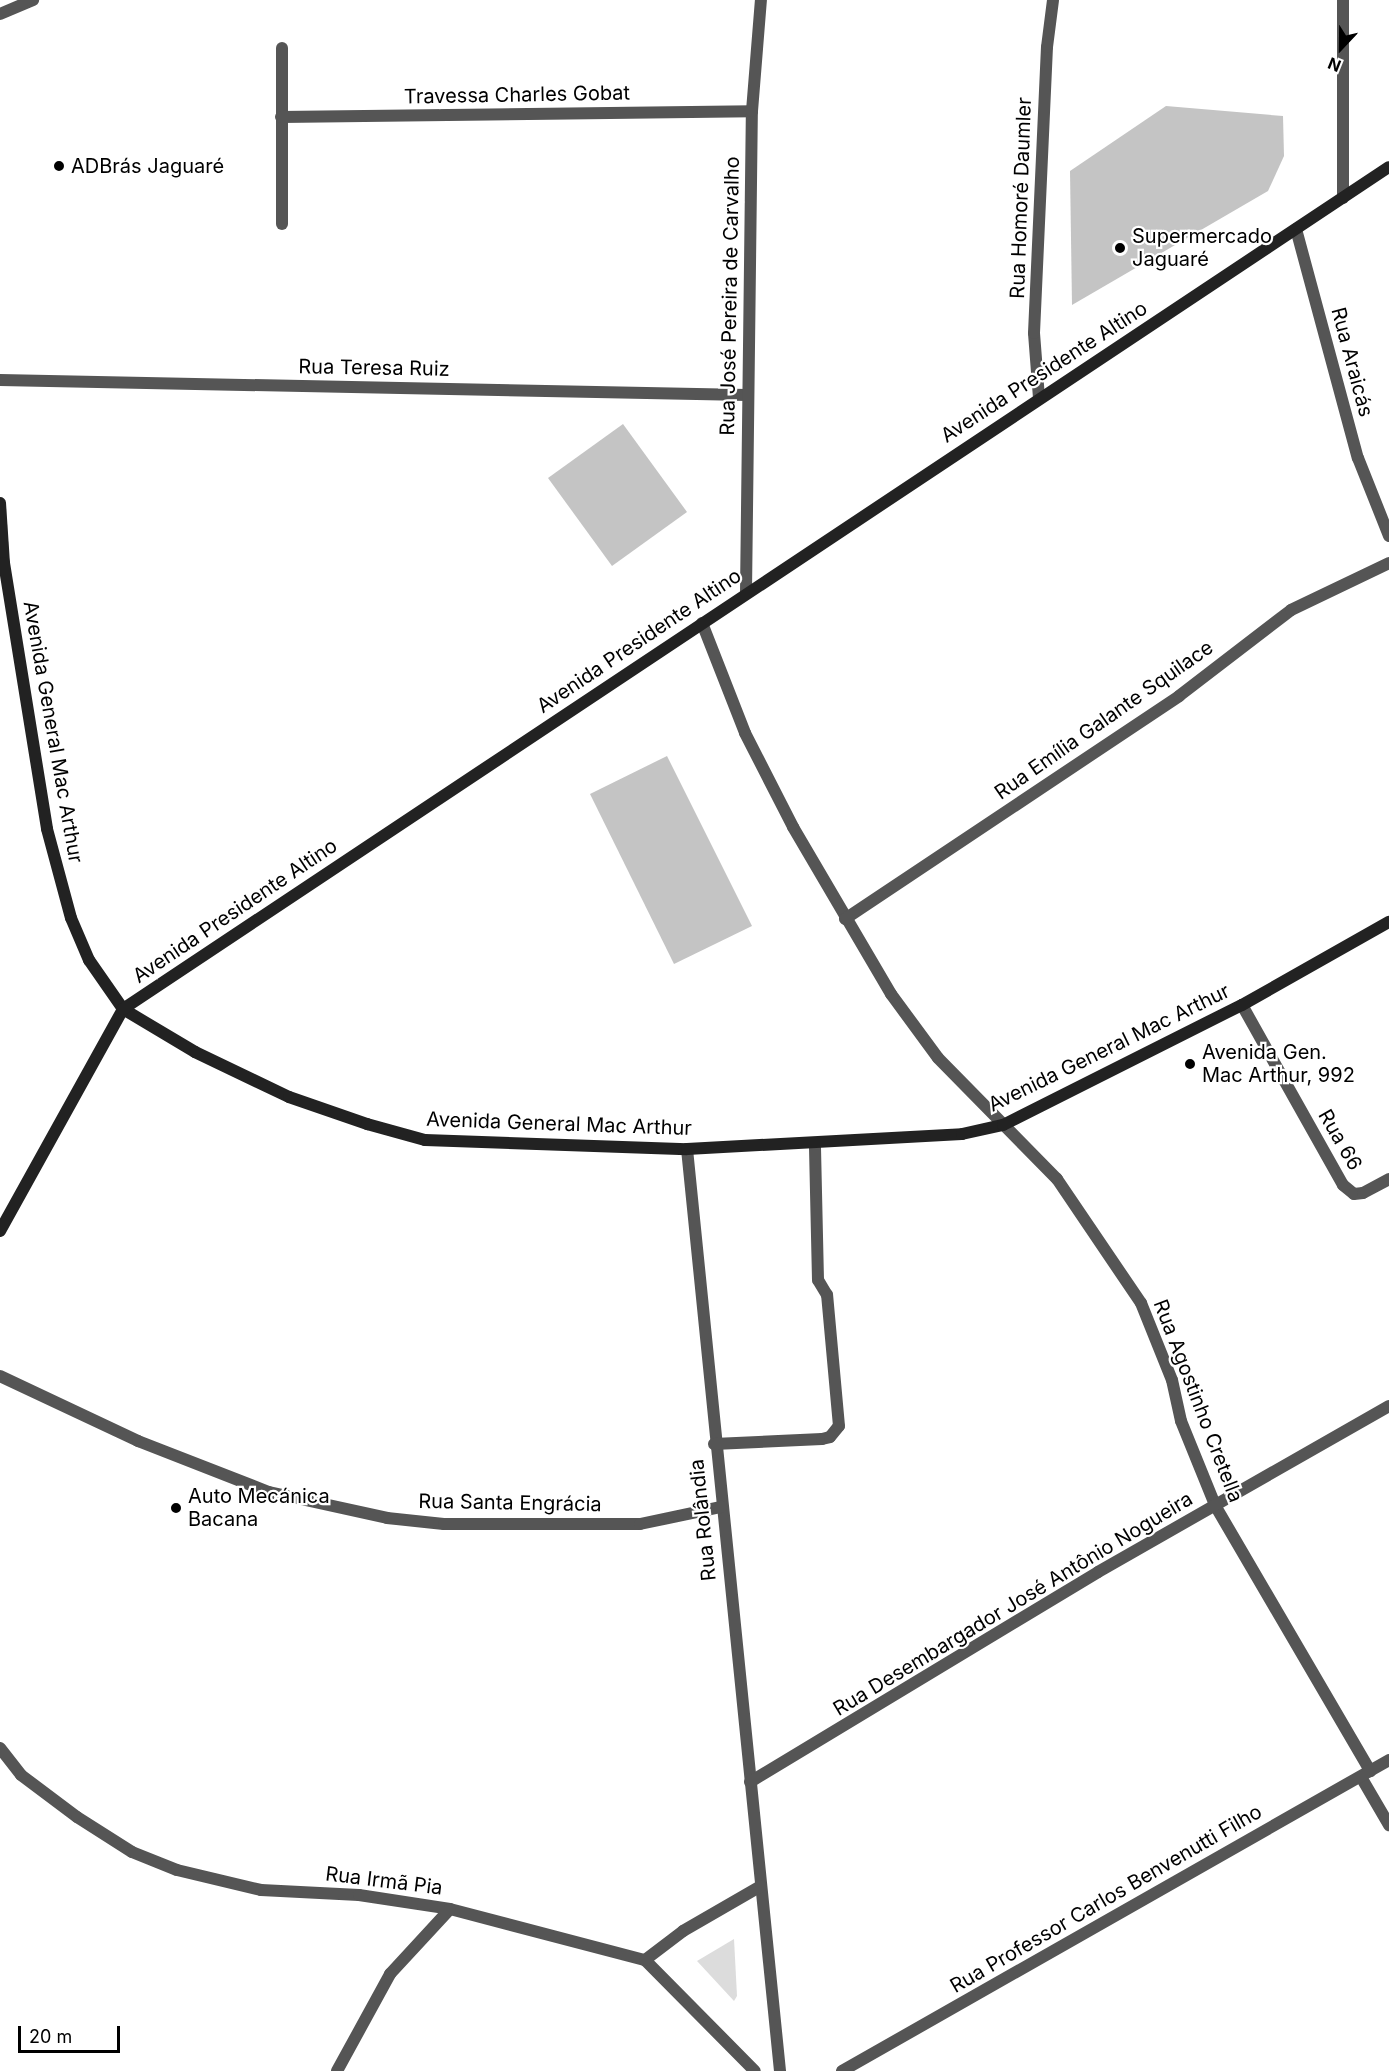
<!DOCTYPE html>
<meta charset="utf-8">
<style>
body{margin:0}
#map{position:relative;width:1389px;height:2071px;overflow:hidden;background:#fff;font-family:Inter,sans-serif}
div>[style]{position:absolute}
[style*='--x']{left:calc(var(--x)*1px);top:calc(var(--y)*1px);width:calc(var(--w)*1px);rotate:calc(var(--a)*1deg)}
.green>*{inset:0;background:#dcdcdc}
.building>*{inset:0;background:#c4c4c4}
.street>*{height:12px;margin:-6px;padding:0 6px;transform-origin:6px;border-radius:6px;background:#555}
.secondary>*{height:12px;margin:-6px;padding:0 6px;transform-origin:6px;border-radius:6px;background:#222}
.dots>*{width:16px;height:16px;translate:-50% -50%;box-sizing:border-box;border:3px solid #fff;border-radius:50%}
span{translate:-50% -50%;white-space:nowrap;text-align:center;line-height:1.15;-webkit-text-stroke:4.5px #fff;paint-order:stroke}
.street-label{font-size:20px;color:#000}
.poi-label{font-size:20px;color:#000}
.left{translate:0 -50%;text-align:left}
.north{position:absolute;left:1311px;top:18px;width:60px;height:60px;-webkit-text-stroke:4px #fff;paint-order:stroke;rotate:202deg;font-size:16px;font-weight:700;line-height:24px;text-align:center;color:#000}
.north::after{content:'';display:block;margin:auto;width:21px;height:27px;background:#000;clip-path:polygon(50% 0,100% 100%,50% 72%,0 100%)}
.scale{position:absolute;left:18px;top:2026px;width:102px;height:27px;box-sizing:border-box;border:3px solid #000;border-top:0;padding-left:8px;font-size:18px;line-height:21px;white-space:nowrap;color:#000;-webkit-text-stroke:4px #fff;paint-order:stroke}
</style>
<div id="map">
<div class="green">
<i style="clip-path:polygon(734px 1939px,737px 1996px,734px 2001px,697px 1961px)"></i>
</div>
<div class="building">
<i style="clip-path:polygon(1166px 106px,1283px 116px,1284px 156px,1268px 191px,1072px 305px,1070px 171px)"></i>
<i style="clip-path:polygon(623px 424px,687px 512px,612px 566px,548px 478px)"></i>
<i style="clip-path:polygon(667px 756px,752px 926px,674px 964px,590px 794px)"></i>
</div>
<div class="street">
<i style="--x:0;--y:14;--w:36;--a:-23"></i>
<i style="--x:282;--y:48;--w:176;--a:90"></i>
<i style="--x:281;--y:117;--w:471;--a:-0.7"></i>
<i style="--x:1343;--y:198;--w:198;--a:-90"></i>
<i style="--x:1296;--y:229;--w:237;--a:74.9"></i>
<i style="--x:1358;--y:458;--w:84;--a:68.3"></i>
<i style="--x:0;--y:380;--w:747;--a:1.15"></i>
<i style="--x:1039;--y:398;--w:65;--a:-94.4"></i>
<i style="--x:1034;--y:333;--w:286;--a:-87.4"></i>
<i style="--x:1047;--y:47;--w:47;--a:-82.7"></i>
<i style="--x:746;--y:592;--w:481;--a:-89.3"></i>
<i style="--x:752;--y:111;--w:111;--a:-85.4"></i>
<i style="--x:702;--y:623;--w:118;--a:68.6"></i>
<i style="--x:745;--y:733;--w:106;--a:62.9"></i>
<i style="--x:793;--y:827;--w:194;--a:59.6"></i>
<i style="--x:891;--y:994;--w:79;--a:53.7"></i>
<i style="--x:938;--y:1058;--w:170;--a:45.5"></i>
<i style="--x:1057;--y:1179;--w:150;--a:55.9"></i>
<i style="--x:1141;--y:1303;--w:83;--a:68.1"></i>
<i style="--x:1172;--y:1380;--w:42;--a:77.6"></i>
<i style="--x:1181;--y:1421;--w:93;--a:67.9"></i>
<i style="--x:1216;--y:1507;--w:306;--a:59.7"></i>
<i style="--x:845;--y:919;--w:402;--a:-33.7"></i>
<i style="--x:1179;--y:696;--w:141;--a:-37.5"></i>
<i style="--x:1291;--y:610;--w:109;--a:-25.6"></i>
<i style="--x:1242;--y:1005;--w:206;--a:60.7"></i>
<i style="--x:1343;--y:1185;--w:14;--a:39"></i>
<i style="--x:1354;--y:1194;--w:9;--a:-6"></i>
<i style="--x:1363;--y:1193;--w:30;--a:-28"></i>
<i style="--x:687;--y:1149;--w:927;--a:84.24"></i>
<i style="--x:0;--y:1376;--w:153;--a:25.2"></i>
<i style="--x:138;--y:1441;--w:141;--a:21.3"></i>
<i style="--x:269;--y:1492;--w:121;--a:12.4"></i>
<i style="--x:387;--y:1518;--w:57;--a:6"></i>
<i style="--x:444;--y:1524;--w:196;--a:0"></i>
<i style="--x:640;--y:1524;--w:83;--a:-11.9"></i>
<i style="--x:714;--y:1444;--w:108;--a:-2.7"></i>
<i style="--x:822;--y:1439;--w:8;--a:-14"></i>
<i style="--x:830;--y:1437;--w:14;--a:-51"></i>
<i style="--x:839;--y:1426;--w:132;--a:-95.2"></i>
<i style="--x:827;--y:1295;--w:17;--a:-121"></i>
<i style="--x:818;--y:1280;--w:135;--a:-91.3"></i>
<i style="--x:0;--y:1748;--w:34;--a:52"></i>
<i style="--x:21;--y:1775;--w:70;--a:36.9"></i>
<i style="--x:77;--y:1817;--w:65;--a:32.5"></i>
<i style="--x:132;--y:1852;--w:48;--a:21.8"></i>
<i style="--x:177;--y:1870;--w:86;--a:13.4"></i>
<i style="--x:261;--y:1890;--w:98;--a:2.9"></i>
<i style="--x:359;--y:1895;--w:92;--a:8.7"></i>
<i style="--x:450;--y:1909;--w:202;--a:14.7"></i>
<i style="--x:645;--y:1960;--w:156;--a:45.3"></i>
<i style="--x:1361;--y:1777;--w:56;--a:59.7"></i>
<i style="--x:750;--y:1782;--w:406;--a:-31.1"></i>
<i style="--x:1098;--y:1572;--w:335;--a:-29.7"></i>
<i style="--x:645;--y:1960;--w:48;--a:-37.3"></i>
<i style="--x:683;--y:1931;--w:90;--a:-30"></i>
<i style="--x:337;--y:2071;--w:111;--a:-61.3"></i>
<i style="--x:390;--y:1974;--w:88;--a:-47.3"></i>
<i style="--x:842;--y:2071;--w:629;--a:-29.62"></i>
</div>
<div class="secondary">
<i style="--x:0;--y:503;--w:60;--a:86.2"></i>
<i style="--x:4;--y:563;--w:269;--a:80.8"></i>
<i style="--x:47;--y:829;--w:92;--a:74.9"></i>
<i style="--x:71;--y:918;--w:46;--a:66.8"></i>
<i style="--x:89;--y:960;--w:60;--a:55.2"></i>
<i style="--x:123;--y:1009;--w:84;--a:30.8"></i>
<i style="--x:195;--y:1052;--w:104;--a:25.6"></i>
<i style="--x:289;--y:1097;--w:83;--a:19.1"></i>
<i style="--x:367;--y:1124;--w:60;--a:15.4"></i>
<i style="--x:425;--y:1140;--w:262;--a:2"></i>
<i style="--x:687;--y:1149;--w:275;--a:-3.1"></i>
<i style="--x:962;--y:1134;--w:42;--a:-12.4"></i>
<i style="--x:1003;--y:1125;--w:267;--a:-26.7"></i>
<i style="--x:1242;--y:1005;--w:169;--a:-29.5"></i>
<i style="--x:0;--y:1231;--w:254;--a:-61"></i>
<i style="--x:123;--y:1009;--w:1520;--a:-33.63"></i>
</div>
<div class="dots">
<i style="left:59px;top:166px;background:#000"></i>
<i style="left:1120px;top:248px;background:#000"></i>
<i style="left:1190px;top:1064px;background:#000"></i>
<i style="left:176px;top:1508px;background:#000"></i>
</div>
<div class="street-label">
<span style="left:517px;top:95px;rotate:-1deg">Travessa Charles Gobat</span>
<span style="left:1021px;top:198px;rotate:-88deg">Rua Homoré Daumler</span>
<span style="left:730px;top:296px;rotate:-89deg">Rua José Pereira de Carvalho</span>
<span style="left:1352px;top:362px;rotate:75deg">Rua Araicás</span>
<span style="left:374px;top:368px;rotate:1deg">Rua Teresa Ruiz</span>
<span style="left:1044px;top:372px;rotate:-33deg">Avenida Presidente Altino</span>
<span style="left:639px;top:641px;rotate:-34deg">Avenida Presidente Altino</span>
<span style="left:1104px;top:720px;rotate:-35deg">Rua Emília Galante Squilace</span>
<span style="left:53px;top:732px;rotate:80deg">Avenida General Mac Arthur</span>
<span style="left:235px;top:911px;rotate:-34deg">Avenida Presidente Altino</span>
<span style="left:1109px;top:1048px;rotate:-26deg">Avenida General Mac Arthur</span>
<span style="left:559px;top:1124px;rotate:2deg">Avenida General Mac Arthur</span>
<span style="left:1340px;top:1140px;rotate:60deg">Rua 66</span>
<span style="left:1198px;top:1401px;rotate:69deg">Rua Agostinho Cretella</span>
<span style="left:510px;top:1503px;rotate:1deg">Rua Santa Engrácia</span>
<span style="left:703px;top:1520px;rotate:-96deg">Rua Rolândia</span>
<span style="left:1013px;top:1604px;rotate:-31deg">Rua Desembargador José Antônio Nogueira</span>
<span style="left:384px;top:1881px;rotate:7deg">Rua Irmã Pia</span>
<span style="left:1106px;top:1899px;rotate:-30deg">Rua Professor Carlos Benvenutti Filho</span>
</div>
<div class="poi-label">
<span class="left" style="left:71px;top:166px">ADBrás Jaguaré</span>
<span class="left" style="left:1132px;top:248px">Supermercado<br>Jaguaré</span>
<span class="left" style="left:1202px;top:1064px">Avenida Gen.<br>Mac Arthur, 992</span>
<span class="left" style="left:188px;top:1508px">Auto Mecánica<br>Bacana</span>
</div>
<div class="north">N</div>
<div class="scale">20 m</div>
</div>
